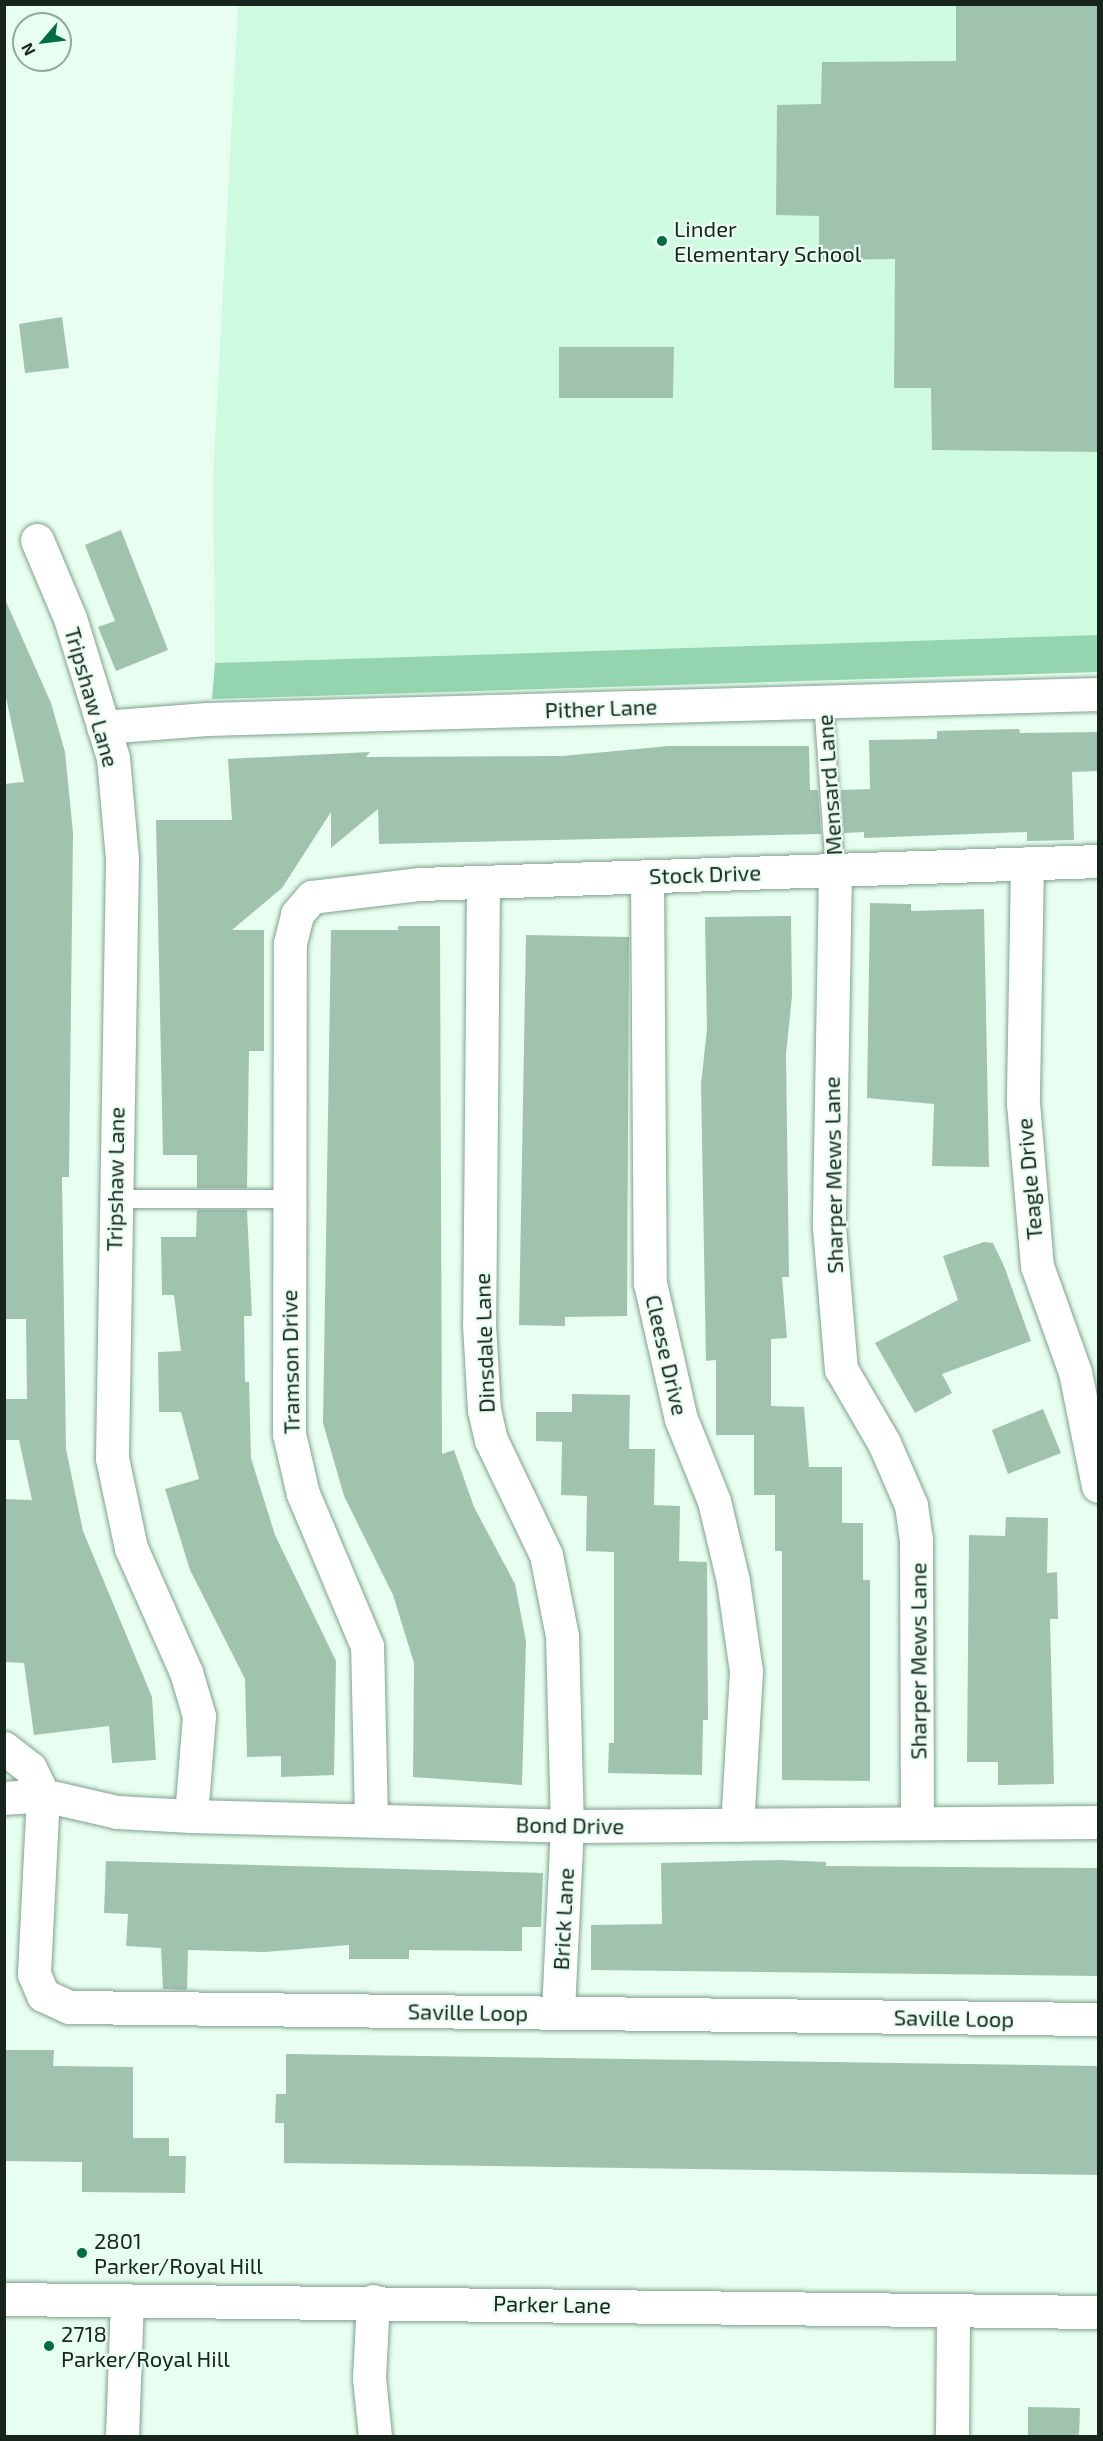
<!DOCTYPE html>
<style>
body{margin:0}
#map{position:relative;width:1103px;height:2441px;overflow:hidden;background:#e8fef0;font-family:"Exo 2",sans-serif}
div>[style]{position:absolute}
[style*='--x']{left:calc(var(--x)*1px);top:calc(var(--y)*1px);width:calc(var(--w)*1px);rotate:calc(var(--a)*1deg)}
.built>*{inset:0;background:#cefbe0}
.green>*{inset:0;background:#94d5af}
.building>*{inset:0;background:#a0c3ae}
.roads{filter:drop-shadow(0 0 2px #7fa18c) drop-shadow(0 0 2px #7fa18c)}
.service>*{height:18px;margin:-9px;padding:0 9px;transform-origin:9px;border-radius:9px;background:#fff}
.minor>*{height:33px;margin:-16.5px;padding:0 16.5px;transform-origin:16.5px;border-radius:16.5px;background:#fff}
.tertiary>*{height:33px;margin:-16.5px;padding:0 16.5px;transform-origin:16.5px;border-radius:16.5px;background:#fff}
.dots>*{width:16px;height:16px;translate:-50% -50%;box-sizing:border-box;border:3px solid #e8fef0;border-radius:50%}
span{translate:-50% -50%;white-space:nowrap;text-align:center;line-height:1.15;-webkit-text-stroke:4.5px #e8fef0;paint-order:stroke}
.poi-label{font-size:22px;color:#17251d}
.left{translate:0 -50%;text-align:left}
.street-label{font-size:22px;color:#17251d}
.frame{position:absolute;inset:0;border:6px solid #17251d;pointer-events:none}
.north{position:absolute;left:12px;top:12px;width:60px;height:60px;box-sizing:border-box;background:#e8fef0;border:2px solid #94a79c;border-radius:50%;rotate:242deg;font-size:16px;font-weight:700;line-height:24px;text-align:center;color:#17251d}
.north::after{content:'';display:block;margin:auto;width:21px;height:27px;background:#016c43;clip-path:polygon(50% 0,100% 100%,50% 72%,0 100%)}
</style>
<div id="map">
<div class="built">
<i style="clip-path:polygon(238px 5px,1098px 5px,1098px 635px,215px 663px,213px 478px)"></i>
</div>
<div class="green">
<i style="clip-path:polygon(1098px 635px,1098px 672px,212px 699px,215px 663px)"></i>
</div>
<div class="building">
<i style="clip-path:polygon(956px 4px,1098px 4px,1098px 452px,932px 450px,931px 388px,894px 388px,895px 259px,819px 260px,819px 216px,776px 215px,777px 105px,821px 104px,822px 62px,956px 61px)"></i>
<i style="clip-path:polygon(62px 317px,69px 368px,25px 373px,19px 324px)"></i>
<i style="clip-path:polygon(559px 347px,674px 347px,673px 398px,559px 398px)"></i>
<i style="clip-path:polygon(121px 530px,168px 650px,116px 671px,98px 627px,115px 621px,85px 545px)"></i>
<i style="clip-path:polygon(4px 597px,51px 703px,65px 752px,73px 833px,69px 1177px,62px 1177px,66px 1449px,83px 1531px,152px 1697px,156px 1760px,112px 1763px,109px 1726px,34px 1735px,24px 1663px,4px 1662px,4px 1499px,32px 1500px,19px 1440px,4px 1440px,4px 1399px,27px 1399px,26px 1319px,4px 1319px,4px 784px,24px 782px,4px 688px)"></i>
<i style="clip-path:polygon(1019px 729px,1020px 733px,1097px 732px,1098px 771px,1072px 772px,1074px 840px,1027px 841px,1027px 832px,864px 838px,864px 832px,844px 833px,841px 790px,870px 789px,869px 740px,937px 739px,937px 731px)"></i>
<i style="clip-path:polygon(669px 746px,809px 746px,810px 790px,818px 790px,821px 834px,379px 844px,378px 809px,331px 848px,331px 812px,282px 888px,232px 930px,264px 930px,264px 1051px,249px 1051px,247px 1188px,197px 1188px,197px 1155px,163px 1155px,156px 820px,232px 820px,228px 759px,370px 752px,366px 757px,562px 756px)"></i>
<i style="clip-path:polygon(870px 903px,911px 904px,911px 911px,984px 909px,989px 1167px,932px 1166px,934px 1104px,867px 1098px)"></i>
<i style="clip-path:polygon(791px 916px,792px 996px,786px 1054px,789px 1277px,782px 1277px,787px 1338px,771px 1339px,771px 1406px,804px 1407px,809px 1467px,842px 1467px,842px 1523px,863px 1523px,863px 1580px,870px 1580px,870px 1781px,782px 1780px,782px 1551px,775px 1551px,775px 1495px,754px 1495px,754px 1435px,716px 1435px,716px 1360px,706px 1361px,701px 1084px,707px 1029px,705px 917px)"></i>
<i style="clip-path:polygon(398px 926px,440px 926px,442px 1454px,454px 1450px,474px 1507px,515px 1584px,526px 1641px,522px 1785px,413px 1777px,414px 1663px,393px 1595px,344px 1496px,323px 1423px,331px 930px,398px 930px)"></i>
<i style="clip-path:polygon(526px 935px,629px 937px,627px 1316px,565px 1317px,565px 1326px,519px 1325px)"></i>
<i style="clip-path:polygon(197px 1210px,247px 1210px,252px 1316px,244px 1316px,245px 1382px,249px 1382px,251px 1458px,275px 1535px,336px 1661px,334px 1775px,281px 1777px,281px 1756px,247px 1757px,245px 1679px,190px 1570px,165px 1489px,199px 1479px,181px 1412px,159px 1412px,158px 1352px,181px 1351px,174px 1295px,162px 1295px,161px 1237px,196px 1237px)"></i>
<i style="clip-path:polygon(984px 1242px,993px 1243px,1004px 1266px,1031px 1341px,942px 1374px,952px 1393px,915px 1413px,875px 1343px,958px 1300px,943px 1256px)"></i>
<i style="clip-path:polygon(572px 1394px,630px 1395px,629px 1449px,655px 1449px,654px 1505px,680px 1506px,679px 1561px,707px 1562px,708px 1720px,703px 1720px,702px 1775px,608px 1773px,609px 1743px,614px 1743px,614px 1552px,586px 1551px,587px 1496px,561px 1495px,562px 1442px,536px 1441px,536px 1412px,572px 1412px)"></i>
<i style="clip-path:polygon(1043px 1409px,1061px 1453px,1008px 1474px,992px 1430px)"></i>
<i style="clip-path:polygon(1006px 1517px,1048px 1518px,1047px 1573px,1057px 1572px,1058px 1619px,1050px 1619px,1054px 1784px,998px 1785px,998px 1762px,967px 1762px,969px 1535px,1005px 1536px)"></i>
<i style="clip-path:polygon(778px 1860px,826px 1862px,826px 1866px,1098px 1868px,1098px 1976px,591px 1970px,591px 1925px,662px 1924px,661px 1863px)"></i>
<i style="clip-path:polygon(106px 1861px,543px 1873px,541px 1927px,522px 1927px,522px 1951px,409px 1950px,409px 1959px,349px 1959px,349px 1945px,265px 1952px,188px 1950px,187px 1990px,163px 1989px,161px 1948px,126px 1946px,128px 1914px,104px 1913px)"></i>
<i style="clip-path:polygon(4px 2050px,54px 2050px,53px 2066px,133px 2067px,133px 2138px,169px 2138px,169px 2156px,186px 2156px,185px 2193px,82px 2192px,82px 2162px,4px 2161px)"></i>
<i style="clip-path:polygon(286px 2054px,1098px 2066px,1098px 2175px,284px 2163px,284px 2123px,275px 2123px,276px 2094px,286px 2094px)"></i>
<i style="clip-path:polygon(1028px 2407px,1080px 2408px,1079px 2436px,1028px 2436px)"></i>
</div>
<div class="roads">
<div class="service">
<i style="--x:823;--y:700;--w:170;--a:86"></i>
<i style="--x:115;--y:1199;--w:174;--a:0"></i>
</div>
<div class="minor">
<i style="--x:37;--y:540;--w:85;--a:67.1"></i>
<i style="--x:70;--y:618;--w:146;--a:72.9"></i>
<i style="--x:113;--y:758;--w:101;--a:84.9"></i>
<i style="--x:122;--y:859;--w:599;--a:90.96"></i>
<i style="--x:112;--y:1458;--w:92;--a:78.1"></i>
<i style="--x:131;--y:1548;--w:136;--a:66.1"></i>
<i style="--x:186;--y:1672;--w:46;--a:73.5"></i>
<i style="--x:199;--y:1716;--w:100;--a:94.6"></i>
<i style="--x:103;--y:727;--w:104;--a:-4.4"></i>
<i style="--x:207;--y:719;--w:891;--a:-1.61"></i>
<i style="--x:1027;--y:863;--w:240;--a:91"></i>
<i style="--x:1023;--y:1103;--w:164;--a:85.1"></i>
<i style="--x:1037;--y:1266;--w:113;--a:70.3"></i>
<i style="--x:1075;--y:1372;--w:116;--a:78.6"></i>
<i style="--x:835;--y:870;--w:357;--a:91"></i>
<i style="--x:829;--y:1227;--w:143;--a:85.2"></i>
<i style="--x:841;--y:1369;--w:86;--a:59.8"></i>
<i style="--x:884;--y:1443;--w:68;--a:66.5"></i>
<i style="--x:911;--y:1505;--w:34;--a:82"></i>
<i style="--x:916;--y:1539;--w:284;--a:89.8"></i>
<i style="--x:647;--y:876;--w:407;--a:89.6"></i>
<i style="--x:650;--y:1283;--w:139;--a:77.2"></i>
<i style="--x:681;--y:1419;--w:88;--a:68.1"></i>
<i style="--x:714;--y:1501;--w:82;--a:76.6"></i>
<i style="--x:733;--y:1581;--w:91;--a:81.8"></i>
<i style="--x:746;--y:1671;--w:154;--a:93.3"></i>
<i style="--x:483;--y:882;--w:442;--a:90.5"></i>
<i style="--x:479;--y:1324;--w:86;--a:86.7"></i>
<i style="--x:484;--y:1410;--w:31;--a:77"></i>
<i style="--x:491;--y:1440;--w:127;--a:64.4"></i>
<i style="--x:546;--y:1555;--w:83;--a:78.8"></i>
<i style="--x:562;--y:1636;--w:190;--a:88.5"></i>
<i style="--x:567;--y:1826;--w:187;--a:92.8"></i>
<i style="--x:4;--y:1748;--w:33;--a:38"></i>
<i style="--x:30;--y:1768;--w:30;--a:64"></i>
<i style="--x:43;--y:1795;--w:179;--a:92.9"></i>
<i style="--x:34;--y:1974;--w:23;--a:67"></i>
<i style="--x:43;--y:1995;--w:29;--a:25"></i>
<i style="--x:69;--y:2007;--w:1029;--a:0.67"></i>
<i style="--x:4;--y:1798;--w:39;--a:-4"></i>
<i style="--x:43;--y:1795;--w:76;--a:12.9"></i>
<i style="--x:117;--y:1812;--w:74;--a:3.1"></i>
<i style="--x:191;--y:1816;--w:376;--a:1.5"></i>
<i style="--x:567;--y:1826;--w:531;--a:-0.43"></i>
<i style="--x:371;--y:1819;--w:173;--a:-91.3"></i>
<i style="--x:367;--y:1646;--w:165;--a:-112.8"></i>
<i style="--x:303;--y:1494;--w:62;--a:-103.1"></i>
<i style="--x:289;--y:1434;--w:491;--a:-89.9"></i>
<i style="--x:290;--y:943;--w:30;--a:-76"></i>
<i style="--x:297;--y:914;--w:23;--a:-49"></i>
<i style="--x:312;--y:897;--w:109;--a:-6.9"></i>
<i style="--x:420;--y:884;--w:678;--a:-1.94"></i>
<i style="--x:373;--y:2301;--w:77;--a:93"></i>
<i style="--x:369;--y:2378;--w:58;--a:84.1"></i>
<i style="--x:122;--y:2436;--w:136;--a:-87.9"></i>
<i style="--x:952;--y:2436;--w:126;--a:-89.5"></i>
</div>
<div class="tertiary">
<i style="--x:4;--y:2299;--w:1094;--a:0.68"></i>
</div>
</div>
<div class="dots">
<i style="left:662px;top:241px;background:#016c43"></i>
<i style="left:82px;top:2253px;background:#016c43"></i>
<i style="left:49px;top:2346px;background:#016c43"></i>
</div>
<div class="poi-label">
<span class="left" style="left:674px;top:241px">Linder<br>Elementary School</span>
<span class="left" style="left:94px;top:2253px">2801<br>Parker/Royal Hill</span>
<span class="left" style="left:61px;top:2346px">2718<br>Parker/Royal Hill</span>
</div>
<div class="street-label">
<span style="left:92px;top:697px;rotate:74deg">Tripshaw Lane</span>
<span style="left:601px;top:708px;rotate:-2deg">Pither Lane</span>
<span style="left:829px;top:785px;rotate:-94deg">Mensard Lane</span>
<span style="left:705px;top:874px;rotate:-2deg">Stock Drive</span>
<span style="left:833px;top:1175px;rotate:-91deg">Sharper Mews Lane</span>
<span style="left:115px;top:1179px;rotate:-89deg">Tripshaw Lane</span>
<span style="left:1029px;top:1179px;rotate:-95deg">Teagle Drive</span>
<span style="left:484px;top:1343px;rotate:-92deg">Dinsdale Lane</span>
<span style="left:667px;top:1355px;rotate:77deg">Cleese Drive</span>
<span style="left:290px;top:1362px;rotate:-91deg">Tramson Drive</span>
<span style="left:918px;top:1661px;rotate:-90deg">Sharper Mews Lane</span>
<span style="left:570px;top:1825px;rotate:1deg">Bond Drive</span>
<span style="left:563px;top:1919px;rotate:-87deg">Brick Lane</span>
<span style="left:468px;top:2012px;rotate:1deg">Saville Loop</span>
<span style="left:954px;top:2018px;rotate:1deg">Saville Loop</span>
<span style="left:552px;top:2304px;rotate:1deg">Parker Lane</span>
</div>
<div class="frame"></div>
<div class="north">N</div>
</div>
